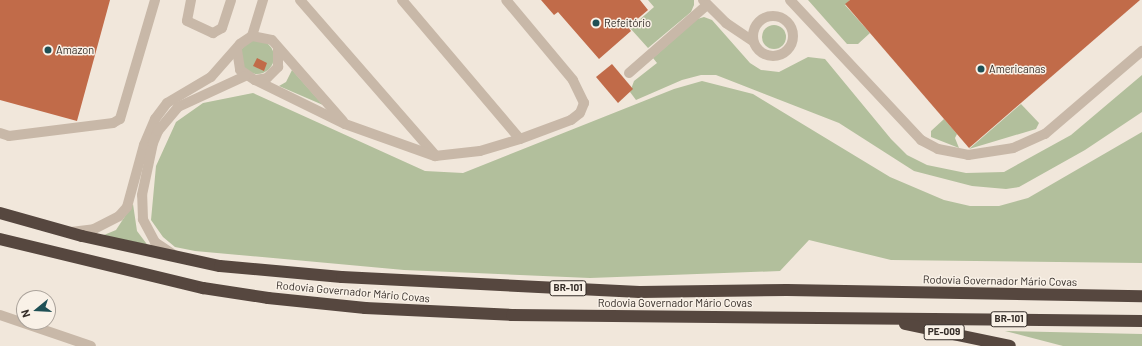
<!DOCTYPE html>
<meta charset="utf-8">
<style>
body{margin:0}
#map{position:relative;width:1142px;height:346px;overflow:hidden;background:#f1e7db;font-family:Barlow,sans-serif}
div>[style]{position:absolute}
[style*='--x']{left:calc(var(--x)*1px);top:calc(var(--y)*1px);width:calc(var(--w)*1px);rotate:calc(var(--a)*1deg)}
.green>*{inset:0;background:#b2bf9c}
.round{border-radius:50%}
.building>*{inset:0;background:#c16b49}
.minor>*{height:10px;margin:-5px;padding:0 5px;transform-origin:5px;border-radius:5px;background:#c8b8a8}
.minor>.ring{margin:-5px;padding:0;box-sizing:content-box;background:none;border:10px solid #c8b8a8;border-radius:50%}
.highway>*{height:12px;margin:-6px;padding:0 6px;transform-origin:6px;border-radius:6px;background:#56473f}
.dots>*{width:11px;height:11px;translate:-50% -50%;box-sizing:border-box;border:2px solid #f9f1e7;border-radius:50%}
span{translate:-50% -50%;white-space:nowrap;text-align:center;line-height:1.15;-webkit-text-stroke:3px #f9f1e7;paint-order:stroke}
.shield-label span{padding:1px 3px;background:#f9f1e7;border:1px solid;border-radius:3px;-webkit-text-stroke-width:0}
.shield-label{font-size:10px;color:#352d28;font-weight:700}
.poi-label{font-size:11px;color:#352d28}
.left{translate:0 -50%;text-align:left}
.street-label{font-size:11px;color:#352d28}
.north{position:absolute;left:16px;top:290px;width:40px;height:40px;box-sizing:border-box;background:#f9f1e7;border:1px solid #aba39b;border-radius:50%;rotate:252deg;font-size:11px;font-weight:700;line-height:16px;text-align:center;color:#352d28}
.north::after{content:'';display:block;margin:auto;width:14px;height:18px;background:#1f5055;clip-path:polygon(50% 0,100% 100%,50% 72%,0 100%)}
</style>
<div id="map">
<div class="green">
<i style="clip-path:polygon(648px 0,694px 0,694px 5px,691px 12px,648px 48px,630px 28px,654px 7px)"></i>
<i style="clip-path:polygon(808px 0,850px 0,845px 5px,870px 33px,858px 44px,847px 44px)"></i>
<i style="clip-path:polygon(704px 17px,712px 20px,750px 63px,761px 70px,779px 72px,808px 57px,825px 59px,891px 139px,907px 155px,927px 165px,966px 173px,1004px 172px,1071px 135px,1142px 75px,1142px 112px,1085px 150px,1019px 187px,1006px 189px,972px 186px,914px 171px,839px 123px,716px 75px,701px 75px,682px 80px,636px 100px,630px 92px,634px 81px,657px 63px,653px 58px,697px 19px)"></i>
<i class="round" style="left:762px;top:25px;width:24px;height:24px"></i>
<i class="round" style="left:240px;top:40px;width:34px;height:34px"></i>
<i style="clip-path:polygon(292px 70px,323px 105px,279px 86px,286px 82px)"></i>
<i style="clip-path:polygon(702px 81px,753px 94px,890px 177px,944px 200px,970px 206px,999px 206px,1028px 198px,1142px 132px,1142px 263px,891px 260px,809px 240px,780px 271px,590px 278px,404px 270px,195px 251px,175px 247px,163px 237px,151px 220px,156px 166px,176px 122px,203px 103px,253px 93px,425px 171px,463px 173px,674px 89px)"></i>
<i style="clip-path:polygon(1021px 104px,1039px 123px,1036px 129px,969px 149px)"></i>
<i style="clip-path:polygon(944px 119px,957px 134px,955px 138px,959px 148px,931px 137px,931px 131px)"></i>
<i style="clip-path:polygon(133px 204px,137px 231px,149px 247px,104px 235px,116px 230px)"></i>
<i style="clip-path:polygon(1005px 331px,1142px 334px,1142px 346px,1063px 346px)"></i>
</div>
<div class="building">
<i style="clip-path:polygon(0 0,110px 0,77px 121px,0 100px)"></i>
<i style="clip-path:polygon(541px 0,640px 0,648px 10px,628px 27px,631px 31px,599px 59px,558px 12px,554px 15px)"></i>
<i style="clip-path:polygon(850px 0,1140px 0,969px 148px,845px 4px)"></i>
<i style="clip-path:polygon(257px 58px,267px 63px,264px 71px,253px 66px)"></i>
<i style="clip-path:polygon(612px 64px,633px 89px,618px 103px,596px 77px)"></i>
</div>
<div class="minor">
<i style="--x:191;--y:0;--w:21;--a:101"></i>
<i style="--x:187;--y:21;--w:29;--a:25"></i>
<i style="--x:213;--y:33;--w:10;--a:-29"></i>
<i style="--x:222;--y:28;--w:29;--a:-72"></i>
<i style="--x:300;--y:0;--w:206;--a:48.9"></i>
<i style="--x:402;--y:0;--w:182;--a:49.7"></i>
<i style="--x:703;--y:0;--w:33;--a:45"></i>
<i style="--x:726;--y:23;--w:32;--a:34"></i>
<i style="--x:790;--y:0;--w:192;--a:46.9"></i>
<i style="--x:921;--y:140;--w:19;--a:28"></i>
<i style="--x:938;--y:149;--w:31;--a:11"></i>
<i style="--x:968;--y:155;--w:46;--a:-8.8"></i>
<i style="--x:1013;--y:148;--w:35;--a:-24"></i>
<i style="--x:1045;--y:134;--w:128;--a:-40.6"></i>
<i class="ring" style="left:753px;top:16px;width:30px;height:30px"></i>
<i style="--x:252;--y:36;--w:38;--a:-73"></i>
<i style="--x:237;--y:50;--w:20;--a:81"></i>
<i style="--x:240;--y:70;--w:18;--a:34"></i>
<i style="--x:255;--y:80;--w:12;--a:-9"></i>
<i style="--x:267;--y:78;--w:16;--a:-45"></i>
<i style="--x:278;--y:67;--w:19;--a:-90"></i>
<i style="--x:629;--y:73;--w:103;--a:-41.1"></i>
<i style="--x:255;--y:80;--w:100;--a:26.1"></i>
<i style="--x:345;--y:124;--w:96;--a:19.6"></i>
<i style="--x:435;--y:156;--w:45;--a:-6.3"></i>
<i style="--x:480;--y:151;--w:42;--a:-16.7"></i>
<i style="--x:520;--y:139;--w:54;--a:-20.4"></i>
<i style="--x:571;--y:120;--w:11;--a:-38"></i>
<i style="--x:580;--y:113;--w:11;--a:-68"></i>
<i style="--x:584;--y:103;--w:25;--a:-116"></i>
<i style="--x:573;--y:80;--w:104;--a:-129.9"></i>
<i style="--x:0;--y:133;--w:9;--a:18"></i>
<i style="--x:9;--y:136;--w:105;--a:-7.1"></i>
<i style="--x:113;--y:123;--w:8;--a:-30"></i>
<i style="--x:120;--y:119;--w:124;--a:-73.6"></i>
<i style="--x:71;--y:232;--w:23;--a:-7"></i>
<i style="--x:94;--y:229;--w:28;--a:-27"></i>
<i style="--x:119;--y:216;--w:12;--a:-48"></i>
<i style="--x:127;--y:207;--w:64;--a:-74.7"></i>
<i style="--x:144;--y:145;--w:28;--a:-67"></i>
<i style="--x:155;--y:119;--w:20;--a:-53"></i>
<i style="--x:167;--y:103;--w:51;--a:-30.6"></i>
<i style="--x:211;--y:77;--w:44;--a:-48.7"></i>
<i style="--x:240;--y:44;--w:14;--a:-34"></i>
<i style="--x:252;--y:36;--w:20;--a:11"></i>
<i style="--x:272;--y:40;--w:108;--a:48.8"></i>
<i style="--x:174;--y:255;--w:23;--a:-146"></i>
<i style="--x:155;--y:242;--w:26;--a:-118"></i>
<i style="--x:143;--y:219;--w:24;--a:-92"></i>
<i style="--x:142;--y:195;--w:53;--a:-78.1"></i>
<i style="--x:153;--y:143;--w:13;--a:-67"></i>
<i style="--x:158;--y:131;--w:31;--a:-50"></i>
<i style="--x:178;--y:107;--w:74;--a:-24.8"></i>
<i style="--x:0;--y:315;--w:96;--a:18.8"></i>
</div>
<div class="highway">
<i style="--x:0;--y:213;--w:85;--a:15.7"></i>
<i style="--x:82;--y:236;--w:141;--a:12.3"></i>
<i style="--x:220;--y:266;--w:122;--a:5.2"></i>
<i style="--x:342;--y:277;--w:298;--a:2.9"></i>
<i style="--x:640;--y:292;--w:147;--a:-0.8"></i>
<i style="--x:787;--y:290;--w:355;--a:1"></i>
<i style="--x:0;--y:239;--w:209;--a:13.6"></i>
<i style="--x:203;--y:288;--w:66;--a:8.7"></i>
<i style="--x:268;--y:298;--w:98;--a:5.9"></i>
<i style="--x:365;--y:308;--w:147;--a:2.7"></i>
<i style="--x:512;--y:315;--w:630;--a:0.55"></i>
<i style="--x:905;--y:324;--w:107;--a:11.8"></i>
</div>
<div class="dots">
<i style="left:596px;top:23px;background:#1f5055"></i>
<i style="left:48px;top:50px;background:#1f5055"></i>
<i style="left:981px;top:69px;background:#1f5055"></i>
</div>
<div class="shield-label">
<span style="left:568px;top:288px">BR-101</span>
<span style="left:1009px;top:319px">BR-101</span>
<span style="left:944px;top:332px">PE-009</span>
</div>
<div class="poi-label">
<span class="left" style="left:604px;top:23px">Refeitório</span>
<span class="left" style="left:56px;top:50px">Amazon</span>
<span class="left" style="left:989px;top:69px">Americanas</span>
</div>
<div class="street-label">
<span style="left:1000px;top:281px;rotate:1deg">Rodovia Governador Mário Covas</span>
<span style="left:353px;top:292px;rotate:5deg">Rodovia Governador Mário Covas</span>
<span style="left:675px;top:303px">Rodovia Governador Mário Covas</span>
</div>
<div class="north">N</div>
</div>
